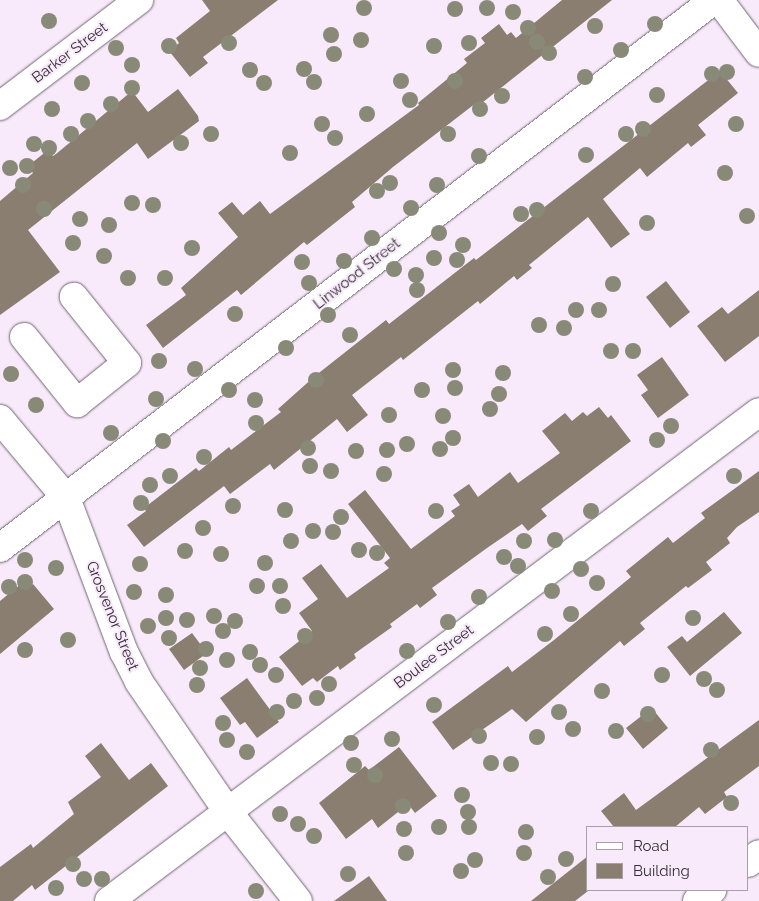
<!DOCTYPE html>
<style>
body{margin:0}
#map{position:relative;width:759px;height:901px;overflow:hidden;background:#f8eafa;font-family:Raleway,sans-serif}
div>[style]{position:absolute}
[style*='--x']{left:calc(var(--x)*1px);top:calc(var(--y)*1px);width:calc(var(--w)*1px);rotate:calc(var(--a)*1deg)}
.building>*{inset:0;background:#897e6f}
.roads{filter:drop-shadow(0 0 1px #706472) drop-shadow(0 0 1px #706472)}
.minor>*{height:28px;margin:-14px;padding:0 14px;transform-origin:14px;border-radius:14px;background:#fff}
.trees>*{width:16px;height:16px;margin:-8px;border-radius:50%;background:#898977}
span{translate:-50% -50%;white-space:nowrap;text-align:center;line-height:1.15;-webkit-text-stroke:4px #f8eafa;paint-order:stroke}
.street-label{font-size:15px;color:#332e34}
.legend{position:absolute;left:586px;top:826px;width:162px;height:65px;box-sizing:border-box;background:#f8eafa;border:1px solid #a99fab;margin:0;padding:6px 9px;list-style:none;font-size:15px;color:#332e34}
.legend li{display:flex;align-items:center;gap:10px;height:25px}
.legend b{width:25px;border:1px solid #a99fab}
</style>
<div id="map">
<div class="building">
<i style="clip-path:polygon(202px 0,278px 0,203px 57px,208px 63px,190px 77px,169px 51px,179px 43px,176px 38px,210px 11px)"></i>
<i style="clip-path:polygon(562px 0,612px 0,478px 106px,476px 103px,393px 167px,352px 202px,355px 207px,307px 245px,304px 242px,241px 295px,237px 290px,163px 348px,146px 325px,186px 295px,181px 288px,238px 237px,218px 213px,232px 202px,243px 215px,260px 201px,270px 214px,419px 105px,418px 103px,467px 63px,464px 59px,485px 43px,481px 38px,499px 24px,507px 35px,511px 32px,516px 38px)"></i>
<i style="clip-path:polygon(720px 71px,738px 93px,698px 125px,706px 135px,691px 147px,688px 143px,647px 177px,640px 168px,603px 199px,630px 234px,611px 248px,588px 217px,529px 265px,532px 268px,517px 280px,514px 276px,480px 304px,478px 301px,403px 360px,401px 357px,352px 395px,368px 415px,347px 432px,337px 419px,274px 470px,270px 464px,230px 494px,224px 486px,144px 547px,127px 525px,146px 511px,144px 508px,196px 468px,199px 471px,229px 447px,231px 450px,281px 412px,278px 409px,315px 376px,386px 320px,389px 324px,474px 258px,476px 260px)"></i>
<i style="clip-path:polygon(178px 89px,198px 116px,199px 121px,148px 159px,137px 143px,28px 230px,60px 272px,0 315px,0 201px,33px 173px,28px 166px,48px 150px,53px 156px,56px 154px,132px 91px,148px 112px)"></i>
<i style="clip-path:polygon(666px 281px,690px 312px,670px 328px,646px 297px)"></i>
<i style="clip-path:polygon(759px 290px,759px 336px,725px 362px,697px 326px,722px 307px,728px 314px)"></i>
<i style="clip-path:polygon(662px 357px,689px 395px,658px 418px,641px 395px,648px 390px,637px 375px)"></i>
<i style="clip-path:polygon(599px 407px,608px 418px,611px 415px,631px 441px,541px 509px,547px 516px,528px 531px,522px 524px,487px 548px,432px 588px,437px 595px,420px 608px,417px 604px,390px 624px,392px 627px,354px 654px,356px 658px,340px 670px,338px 666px,317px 682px,313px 678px,302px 686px,279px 657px,312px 631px,299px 613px,318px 599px,302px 578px,321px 564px,347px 598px,389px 568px,384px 563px,390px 558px,348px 504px,365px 490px,411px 549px,455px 516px,451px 511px,460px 505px,453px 495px,469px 484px,478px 497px,510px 472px,518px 483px,560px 453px,542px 431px,565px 413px,572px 421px,583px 412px,587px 416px)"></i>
<i style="clip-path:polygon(759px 471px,759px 512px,737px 527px,727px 538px,730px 543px,706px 562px,712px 570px,688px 588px,686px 586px,640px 623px,645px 629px,624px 646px,620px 641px,526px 722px,512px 709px,453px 750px,432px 722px,508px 666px,512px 672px,554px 640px,631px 577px,626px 571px,668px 537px,673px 543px,705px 518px,701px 513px)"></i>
<i style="clip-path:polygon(22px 583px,27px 589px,33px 584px,54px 609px,0 654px,0 601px)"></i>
<i style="clip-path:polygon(724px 612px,742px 633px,690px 676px,667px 647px,682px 636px,687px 642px)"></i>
<i style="clip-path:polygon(192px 633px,207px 653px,184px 670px,169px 649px)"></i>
<i style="clip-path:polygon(247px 678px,279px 722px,257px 738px,245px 722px,240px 725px,220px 698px)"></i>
<i style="clip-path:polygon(655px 712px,668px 728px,643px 749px,626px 728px,644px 714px,648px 718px)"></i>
<i style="clip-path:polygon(759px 720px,759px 766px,724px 792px,727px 797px,705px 814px,699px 807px,675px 827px,614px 827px,601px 811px,624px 793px,636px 810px)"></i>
<i style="clip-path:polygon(101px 743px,129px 780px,151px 763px,168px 786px,35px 890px,32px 885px,13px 901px,0 901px,0 867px,31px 844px,33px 848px,74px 814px,68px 802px,101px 777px,85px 756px)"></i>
<i style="clip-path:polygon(399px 747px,437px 796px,415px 813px,408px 804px,378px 828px,372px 819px,346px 839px,319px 803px,365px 766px,369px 770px)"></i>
<i style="clip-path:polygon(588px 856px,588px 891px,575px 901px,531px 901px)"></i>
<i style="clip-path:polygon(369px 876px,387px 901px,334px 901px)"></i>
</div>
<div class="roads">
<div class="minor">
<i style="--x:719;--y:0;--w:66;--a:53"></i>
<i style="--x:0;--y:106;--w:175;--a:-37.3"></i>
<i style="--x:24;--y:337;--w:85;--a:51.2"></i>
<i style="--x:77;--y:403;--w:64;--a:-38.7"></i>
<i style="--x:127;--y:363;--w:85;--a:-128.8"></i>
<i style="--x:0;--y:419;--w:103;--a:50.1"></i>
<i style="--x:66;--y:498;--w:165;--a:69.4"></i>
<i style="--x:124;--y:652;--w:34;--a:63"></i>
<i style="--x:139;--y:682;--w:158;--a:55.6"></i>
<i style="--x:228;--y:812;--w:113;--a:51.8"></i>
<i style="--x:0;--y:548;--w:900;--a:-37.51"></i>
<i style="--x:748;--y:863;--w:14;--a:-39"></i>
<i style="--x:109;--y:901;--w:813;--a:-36.95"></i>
<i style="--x:697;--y:901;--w:19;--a:-36"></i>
</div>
</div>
<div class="trees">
<i style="left:364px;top:8px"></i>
<i style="left:487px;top:8px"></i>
<i style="left:455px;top:9px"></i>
<i style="left:513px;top:12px"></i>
<i style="left:49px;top:21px"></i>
<i style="left:655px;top:24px"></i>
<i style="left:595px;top:26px"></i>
<i style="left:528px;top:28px"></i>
<i style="left:331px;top:35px"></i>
<i style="left:361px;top:40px"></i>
<i style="left:537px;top:42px"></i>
<i style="left:229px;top:43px"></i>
<i style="left:469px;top:43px"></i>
<i style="left:169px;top:46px"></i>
<i style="left:434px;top:46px"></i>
<i style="left:116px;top:48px"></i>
<i style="left:621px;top:50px"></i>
<i style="left:549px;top:53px"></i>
<i style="left:334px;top:54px"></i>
<i style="left:132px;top:65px"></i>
<i style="left:304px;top:69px"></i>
<i style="left:250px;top:70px"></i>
<i style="left:727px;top:72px"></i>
<i style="left:712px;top:74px"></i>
<i style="left:585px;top:77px"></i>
<i style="left:401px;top:81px"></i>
<i style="left:455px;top:81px"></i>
<i style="left:314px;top:82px"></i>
<i style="left:82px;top:83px"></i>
<i style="left:264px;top:83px"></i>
<i style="left:132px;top:88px"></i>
<i style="left:657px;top:95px"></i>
<i style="left:502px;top:96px"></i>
<i style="left:410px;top:100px"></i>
<i style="left:111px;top:104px"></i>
<i style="left:52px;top:109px"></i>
<i style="left:480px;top:109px"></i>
<i style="left:367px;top:114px"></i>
<i style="left:88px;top:121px"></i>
<i style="left:322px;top:124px"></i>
<i style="left:736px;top:124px"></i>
<i style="left:643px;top:129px"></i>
<i style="left:71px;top:134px"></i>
<i style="left:211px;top:134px"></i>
<i style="left:448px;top:134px"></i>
<i style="left:626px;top:134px"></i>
<i style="left:335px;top:138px"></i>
<i style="left:181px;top:143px"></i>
<i style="left:34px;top:144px"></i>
<i style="left:49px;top:148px"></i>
<i style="left:290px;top:153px"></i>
<i style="left:586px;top:155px"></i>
<i style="left:479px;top:156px"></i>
<i style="left:27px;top:166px"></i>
<i style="left:10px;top:168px"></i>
<i style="left:725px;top:173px"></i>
<i style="left:390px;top:183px"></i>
<i style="left:23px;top:185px"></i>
<i style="left:437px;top:185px"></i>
<i style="left:377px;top:191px"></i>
<i style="left:132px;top:203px"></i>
<i style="left:153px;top:205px"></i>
<i style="left:411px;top:208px"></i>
<i style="left:44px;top:209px"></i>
<i style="left:537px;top:210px"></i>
<i style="left:521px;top:214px"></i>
<i style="left:747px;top:216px"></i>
<i style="left:80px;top:219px"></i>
<i style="left:647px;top:223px"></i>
<i style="left:109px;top:225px"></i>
<i style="left:439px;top:233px"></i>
<i style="left:372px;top:238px"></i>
<i style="left:73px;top:243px"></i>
<i style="left:463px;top:245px"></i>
<i style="left:192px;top:248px"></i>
<i style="left:104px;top:256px"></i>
<i style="left:434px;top:258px"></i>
<i style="left:457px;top:260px"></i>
<i style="left:344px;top:261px"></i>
<i style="left:302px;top:262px"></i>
<i style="left:394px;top:269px"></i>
<i style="left:416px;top:275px"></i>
<i style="left:128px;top:278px"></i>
<i style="left:165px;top:278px"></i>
<i style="left:309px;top:283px"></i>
<i style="left:613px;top:284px"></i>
<i style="left:417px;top:290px"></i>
<i style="left:576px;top:310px"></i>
<i style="left:599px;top:310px"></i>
<i style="left:235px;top:314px"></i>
<i style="left:328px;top:315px"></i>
<i style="left:539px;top:325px"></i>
<i style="left:564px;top:328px"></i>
<i style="left:350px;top:335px"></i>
<i style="left:286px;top:348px"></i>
<i style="left:611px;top:351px"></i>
<i style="left:633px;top:351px"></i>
<i style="left:159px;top:361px"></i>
<i style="left:195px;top:369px"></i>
<i style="left:453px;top:370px"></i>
<i style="left:503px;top:373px"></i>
<i style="left:11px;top:374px"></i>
<i style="left:316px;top:380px"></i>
<i style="left:455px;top:388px"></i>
<i style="left:229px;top:390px"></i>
<i style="left:422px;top:390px"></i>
<i style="left:499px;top:394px"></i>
<i style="left:156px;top:399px"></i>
<i style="left:255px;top:400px"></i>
<i style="left:36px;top:405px"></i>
<i style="left:490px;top:409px"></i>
<i style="left:389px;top:415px"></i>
<i style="left:443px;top:416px"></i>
<i style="left:256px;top:423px"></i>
<i style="left:671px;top:426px"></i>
<i style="left:111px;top:433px"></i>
<i style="left:453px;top:438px"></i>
<i style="left:657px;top:440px"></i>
<i style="left:163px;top:441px"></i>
<i style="left:407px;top:444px"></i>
<i style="left:308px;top:448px"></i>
<i style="left:440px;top:449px"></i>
<i style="left:387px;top:450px"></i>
<i style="left:356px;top:451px"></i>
<i style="left:204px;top:457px"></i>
<i style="left:310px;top:466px"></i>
<i style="left:331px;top:471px"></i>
<i style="left:384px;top:474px"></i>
<i style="left:170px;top:476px"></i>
<i style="left:734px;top:476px"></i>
<i style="left:150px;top:485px"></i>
<i style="left:141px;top:503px"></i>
<i style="left:233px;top:506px"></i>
<i style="left:285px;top:510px"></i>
<i style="left:436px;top:511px"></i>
<i style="left:591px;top:511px"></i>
<i style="left:341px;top:517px"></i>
<i style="left:203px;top:528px"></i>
<i style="left:313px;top:531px"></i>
<i style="left:333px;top:532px"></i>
<i style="left:555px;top:540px"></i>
<i style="left:291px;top:541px"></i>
<i style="left:524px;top:541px"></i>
<i style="left:359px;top:550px"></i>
<i style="left:185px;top:551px"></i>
<i style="left:377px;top:553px"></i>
<i style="left:221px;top:554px"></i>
<i style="left:504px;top:557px"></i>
<i style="left:25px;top:560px"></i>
<i style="left:265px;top:563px"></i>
<i style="left:140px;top:564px"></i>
<i style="left:518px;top:566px"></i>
<i style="left:56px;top:568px"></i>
<i style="left:581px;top:569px"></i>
<i style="left:25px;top:582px"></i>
<i style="left:597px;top:583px"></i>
<i style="left:257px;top:586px"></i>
<i style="left:280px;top:586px"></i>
<i style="left:9px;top:587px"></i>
<i style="left:552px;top:591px"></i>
<i style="left:134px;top:592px"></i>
<i style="left:166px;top:595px"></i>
<i style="left:479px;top:597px"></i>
<i style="left:283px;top:606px"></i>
<i style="left:571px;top:614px"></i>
<i style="left:214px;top:616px"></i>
<i style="left:166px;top:618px"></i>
<i style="left:693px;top:618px"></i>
<i style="left:187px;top:620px"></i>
<i style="left:235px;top:621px"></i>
<i style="left:448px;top:622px"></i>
<i style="left:148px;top:626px"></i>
<i style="left:223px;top:631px"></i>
<i style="left:545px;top:634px"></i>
<i style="left:305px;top:636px"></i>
<i style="left:169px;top:638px"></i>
<i style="left:68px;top:640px"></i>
<i style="left:206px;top:649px"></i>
<i style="left:25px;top:650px"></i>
<i style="left:407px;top:651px"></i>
<i style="left:250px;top:652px"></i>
<i style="left:227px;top:660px"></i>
<i style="left:260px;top:665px"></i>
<i style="left:200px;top:668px"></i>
<i style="left:276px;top:675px"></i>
<i style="left:662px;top:675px"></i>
<i style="left:704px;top:679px"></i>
<i style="left:329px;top:684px"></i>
<i style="left:197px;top:685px"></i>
<i style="left:717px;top:690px"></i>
<i style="left:602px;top:691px"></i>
<i style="left:317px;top:698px"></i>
<i style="left:294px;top:701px"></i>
<i style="left:434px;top:705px"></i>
<i style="left:277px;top:712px"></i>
<i style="left:559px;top:712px"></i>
<i style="left:648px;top:714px"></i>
<i style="left:223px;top:723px"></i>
<i style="left:573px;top:729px"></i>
<i style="left:616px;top:731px"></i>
<i style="left:479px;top:736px"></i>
<i style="left:537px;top:737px"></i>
<i style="left:392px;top:739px"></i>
<i style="left:227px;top:740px"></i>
<i style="left:351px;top:743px"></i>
<i style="left:711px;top:750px"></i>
<i style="left:247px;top:752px"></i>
<i style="left:491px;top:763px"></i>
<i style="left:511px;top:764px"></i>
<i style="left:354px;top:765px"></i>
<i style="left:375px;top:775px"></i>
<i style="left:462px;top:795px"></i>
<i style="left:731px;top:803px"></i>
<i style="left:403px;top:806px"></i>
<i style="left:468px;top:812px"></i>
<i style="left:280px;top:814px"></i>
<i style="left:298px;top:824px"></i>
<i style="left:439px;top:827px"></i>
<i style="left:469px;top:827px"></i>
<i style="left:404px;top:829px"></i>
<i style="left:526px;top:832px"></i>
<i style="left:314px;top:836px"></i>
<i style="left:406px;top:853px"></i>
<i style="left:524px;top:853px"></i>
<i style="left:566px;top:859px"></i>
<i style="left:475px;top:860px"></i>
<i style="left:73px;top:864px"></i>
<i style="left:461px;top:871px"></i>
<i style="left:348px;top:874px"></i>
<i style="left:548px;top:877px"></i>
<i style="left:84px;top:879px"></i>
<i style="left:102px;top:879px"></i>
<i style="left:56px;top:888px"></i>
<i style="left:256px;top:891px"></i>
</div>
<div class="street-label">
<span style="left:70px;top:53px;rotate:-37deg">Barker Street</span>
<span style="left:357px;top:274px;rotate:-38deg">Linwood Street</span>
<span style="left:112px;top:616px;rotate:68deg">Grosvenor Street</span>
<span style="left:434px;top:657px;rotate:-37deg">Boulee Street</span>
</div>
<ul class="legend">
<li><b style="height:6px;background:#fff"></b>Road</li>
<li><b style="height:14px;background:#897e6f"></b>Building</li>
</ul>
</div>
